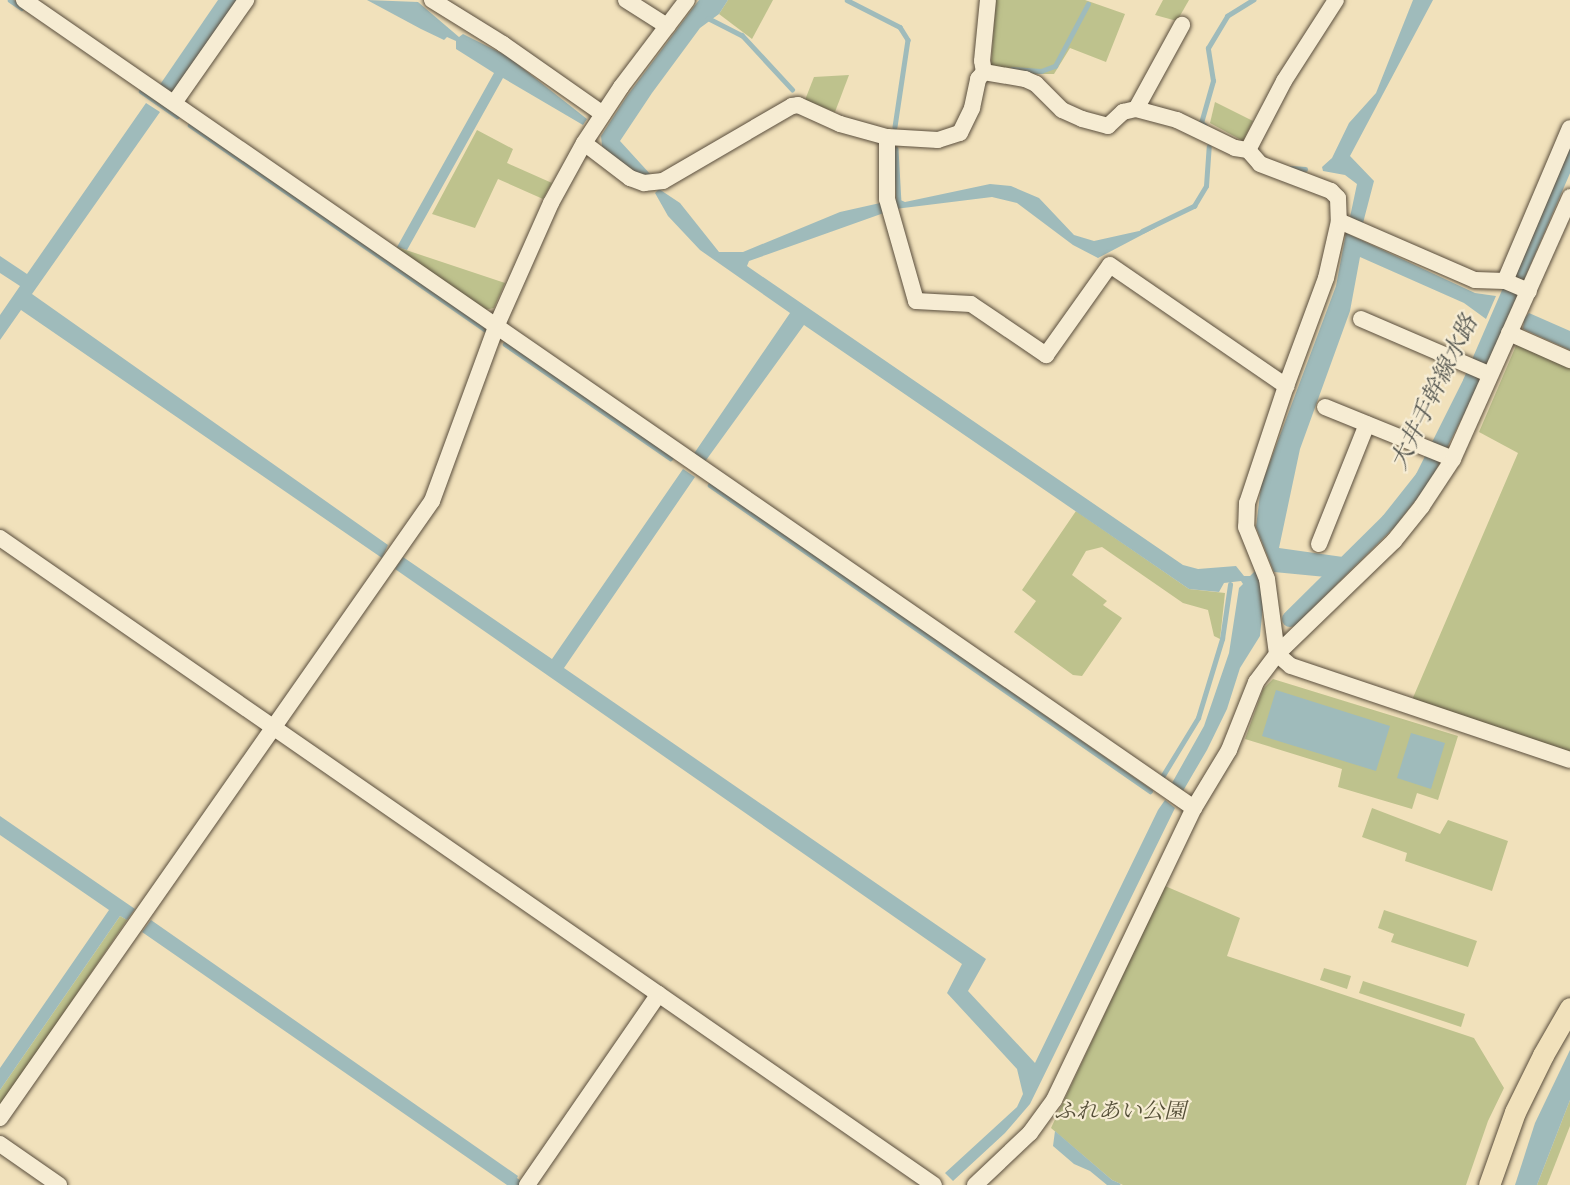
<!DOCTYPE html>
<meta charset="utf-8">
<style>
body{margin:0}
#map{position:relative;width:1570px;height:1185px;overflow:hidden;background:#f1e1bb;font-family:"IM FELL English","Noto Serif JP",serif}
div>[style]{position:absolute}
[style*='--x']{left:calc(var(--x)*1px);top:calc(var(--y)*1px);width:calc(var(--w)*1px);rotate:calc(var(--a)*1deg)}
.green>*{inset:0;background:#bec28d}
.water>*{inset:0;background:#9fbbbb}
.stream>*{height:4.5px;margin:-2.25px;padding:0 2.25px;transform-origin:2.25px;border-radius:2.25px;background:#9fbbbb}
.canal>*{height:16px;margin:-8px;padding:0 8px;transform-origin:8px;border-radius:8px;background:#9fbbbb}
.roads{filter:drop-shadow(0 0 2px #5a4e3d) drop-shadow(0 0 2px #5a4e3d)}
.minor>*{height:16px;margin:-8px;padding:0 8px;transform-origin:8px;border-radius:8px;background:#f6ecd3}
.major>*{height:21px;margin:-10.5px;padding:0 10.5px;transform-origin:10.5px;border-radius:10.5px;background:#f1e1bb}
span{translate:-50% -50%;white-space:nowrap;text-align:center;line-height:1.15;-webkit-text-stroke:4.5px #f6ecd3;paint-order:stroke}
.park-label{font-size:22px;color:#554f38;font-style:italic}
.water-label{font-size:24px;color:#52544e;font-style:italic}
</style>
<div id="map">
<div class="green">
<i style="clip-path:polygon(728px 0,773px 0,752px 39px,719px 14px)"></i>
<i style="clip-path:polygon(996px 0,1085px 0,1125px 14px,1106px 62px,1070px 48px,1054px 74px,1033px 74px,991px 65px)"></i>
<i style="clip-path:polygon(1163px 0,1189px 0,1177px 21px,1155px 15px)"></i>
<i style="clip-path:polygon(849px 75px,835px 112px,805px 100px,814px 77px)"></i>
<i style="clip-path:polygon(1215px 102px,1253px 121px,1243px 141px,1210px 123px)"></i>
<i style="clip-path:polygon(477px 130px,513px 149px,507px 163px,552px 183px,543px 199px,498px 179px,475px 228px,432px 214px)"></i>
<i style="clip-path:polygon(397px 247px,505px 283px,494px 308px,484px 310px,396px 252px)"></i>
<i style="clip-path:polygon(1518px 341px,1570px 365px,1570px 754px,1412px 700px,1518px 453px,1479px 432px)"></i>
<i style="clip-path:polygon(1076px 511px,1189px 589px,1225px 593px,1220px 639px,1214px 636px,1208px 610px,1183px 603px,1102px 547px,1086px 551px,1072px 575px,1107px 601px,1103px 605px,1122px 618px,1082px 676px,1073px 675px,1014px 632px,1036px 601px,1022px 590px)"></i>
<i style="clip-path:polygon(1273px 679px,1458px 736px,1438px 800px,1417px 793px,1412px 809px,1338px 787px,1342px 769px,1245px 739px,1263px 689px)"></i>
<i style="clip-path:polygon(1372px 808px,1440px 834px,1448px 820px,1508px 841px,1492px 891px,1405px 861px,1407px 853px,1362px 837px)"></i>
<i style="clip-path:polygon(1165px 886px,1240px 918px,1227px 956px,1474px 1038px,1504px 1088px,1488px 1121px,1466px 1185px,1123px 1185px,1112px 1180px,1051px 1128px)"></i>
<i style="clip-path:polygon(1384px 910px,1477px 941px,1468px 967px,1391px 942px,1394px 934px,1378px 928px)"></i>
<i style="clip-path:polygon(120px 916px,127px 920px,0 1106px,0 1090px)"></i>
<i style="clip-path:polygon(1324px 968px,1351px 976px,1347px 989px,1320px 980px)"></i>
<i style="clip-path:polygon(1363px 981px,1465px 1014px,1461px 1027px,1359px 993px)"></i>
<i style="clip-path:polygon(1570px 1100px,1570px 1126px,1547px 1185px,1537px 1185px)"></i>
</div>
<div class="water">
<i style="clip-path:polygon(218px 0,237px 0,170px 96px,159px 86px)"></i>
<i style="clip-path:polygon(367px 0,418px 2px,459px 37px,463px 34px,507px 56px,587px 119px,583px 125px,503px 78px,407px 250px,397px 247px,494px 73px,456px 49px,456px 41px,447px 37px,444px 40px,421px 29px)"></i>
<i style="clip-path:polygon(699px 0,728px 0,719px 14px,700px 28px,652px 93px,620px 141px,651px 175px,639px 175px,620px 163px,602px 146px,601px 136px,627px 96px)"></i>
<i style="clip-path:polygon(1413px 0,1433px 0,1350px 156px,1374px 181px,1363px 223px,1350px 217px,1357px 184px,1345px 175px,1323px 171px,1322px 167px,1332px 158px,1349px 123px,1376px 93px)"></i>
<i style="clip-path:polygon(146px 103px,160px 112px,32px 294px,388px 545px,382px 558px,21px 310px,0 340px,0 315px,20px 286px,0 273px,0 256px,27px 274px)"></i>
<i style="clip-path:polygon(990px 184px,1011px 186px,1039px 198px,1074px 235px,1094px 241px,1157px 227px,1098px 258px,1073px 245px,1017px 203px,992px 197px,895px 209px,749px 261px,747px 266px,1183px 565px,1198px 569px,1236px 566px,1244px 576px,1250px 576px,1256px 570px,1264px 595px,1260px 636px,1240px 668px,1227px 709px,1207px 750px,1183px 791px,1172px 783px,1204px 726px,1229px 653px,1239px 588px,1243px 584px,1241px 581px,1224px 583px,1219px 592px,1189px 589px,804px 325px,704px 463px,693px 455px,790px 313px,700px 250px,668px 216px,655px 193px,659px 189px,680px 203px,719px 252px,743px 252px,840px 212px,898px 199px,905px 202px)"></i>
<i style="clip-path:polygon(1346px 233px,1475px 293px,1496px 296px,1486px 319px,1464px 303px,1360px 257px,1350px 311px,1300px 449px,1279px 548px,1343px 557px,1326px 577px,1274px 572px,1256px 527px,1261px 486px,1336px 286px)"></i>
<i style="clip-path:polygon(1529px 313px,1570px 331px,1570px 350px,1523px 329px,1524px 319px)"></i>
<i style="clip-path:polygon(683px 469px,695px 477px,564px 668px,986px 959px,968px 991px,1035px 1063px,1158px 810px,1165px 800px,1175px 808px,1030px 1104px,1005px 1133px,953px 1181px,945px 1173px,1017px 1107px,1023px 1094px,1017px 1069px,947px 993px,962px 964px,395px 569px,403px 557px,552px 659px)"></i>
<i style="clip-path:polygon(1276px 690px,1390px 726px,1376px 771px,1262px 736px)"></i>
<i style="clip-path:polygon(1411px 733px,1445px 743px,1431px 789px,1397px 778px)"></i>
<i style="clip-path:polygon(0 816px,135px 909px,127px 920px,120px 916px,0 1090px,0 1068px,109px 910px,0 835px)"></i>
<i style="clip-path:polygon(151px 920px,518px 1176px,517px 1178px,526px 1185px,507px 1185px,142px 932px)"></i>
<i style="clip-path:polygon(1570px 1050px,1570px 1100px,1537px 1185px,1515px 1185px,1535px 1123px)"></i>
<i style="clip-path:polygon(1055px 1131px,1112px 1180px,1121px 1184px,1120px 1185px,1107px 1185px,1090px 1171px,1074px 1164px,1053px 1146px)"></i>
</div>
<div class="stream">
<i style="--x:10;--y:0;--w:14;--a:34"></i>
<i style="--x:847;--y:0;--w:59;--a:27"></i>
<i style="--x:900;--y:27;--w:15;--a:58"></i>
<i style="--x:908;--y:40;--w:88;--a:98.5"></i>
<i style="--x:708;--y:18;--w:38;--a:27"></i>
<i style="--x:742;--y:35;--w:74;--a:47.2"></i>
<i style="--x:1012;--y:69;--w:29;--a:4"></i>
<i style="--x:1041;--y:71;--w:15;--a:-20"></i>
<i style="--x:1055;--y:66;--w:70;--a:-62"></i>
<i style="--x:141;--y:91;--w:44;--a:34.8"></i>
<i style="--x:190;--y:125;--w:359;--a:34.7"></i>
<i style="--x:1205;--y:126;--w:5;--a:-143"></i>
<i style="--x:1201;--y:123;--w:44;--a:-74.1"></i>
<i style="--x:1213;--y:81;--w:33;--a:-99"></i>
<i style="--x:1208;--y:48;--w:37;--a:-59"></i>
<i style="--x:1227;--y:16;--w:31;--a:-32"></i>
<i style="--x:896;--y:149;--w:54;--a:86.8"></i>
<i style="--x:1291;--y:168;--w:14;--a:4"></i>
<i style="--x:1142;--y:231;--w:58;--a:-25.7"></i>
<i style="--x:1194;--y:206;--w:23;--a:-59"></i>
<i style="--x:1206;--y:186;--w:39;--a:-86"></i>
<i style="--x:505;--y:344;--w:201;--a:34.6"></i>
<i style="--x:710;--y:485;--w:536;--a:34.82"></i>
<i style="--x:1162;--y:777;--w:69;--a:-58.6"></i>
<i style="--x:1198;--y:718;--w:83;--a:-73.1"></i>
<i style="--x:1222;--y:639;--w:55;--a:-81.6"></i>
</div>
<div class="canal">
<i style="--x:1290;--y:619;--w:139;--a:-44.7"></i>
<i style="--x:1389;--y:521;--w:55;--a:-51.7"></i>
<i style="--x:1423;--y:478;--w:107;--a:-63.4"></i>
<i style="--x:1471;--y:382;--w:249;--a:-66.6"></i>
</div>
<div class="roads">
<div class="minor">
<i style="--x:24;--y:0;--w:1422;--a:34.63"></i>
<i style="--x:432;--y:0;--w:84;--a:31.8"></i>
<i style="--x:503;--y:44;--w:122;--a:35"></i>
<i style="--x:626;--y:0;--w:49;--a:32.4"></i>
<i style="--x:984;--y:72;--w:42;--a:9.7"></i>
<i style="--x:1025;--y:79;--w:12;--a:24"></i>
<i style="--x:1036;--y:84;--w:37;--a:45"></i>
<i style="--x:1062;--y:110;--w:22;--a:24"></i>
<i style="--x:1082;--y:119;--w:27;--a:15"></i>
<i style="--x:1108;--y:126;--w:21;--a:-43"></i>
<i style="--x:1123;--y:112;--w:13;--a:-13"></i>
<i style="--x:1136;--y:109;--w:42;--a:15"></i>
<i style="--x:1177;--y:120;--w:64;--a:25.8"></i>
<i style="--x:1235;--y:148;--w:13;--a:9"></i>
<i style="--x:174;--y:103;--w:126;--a:-55"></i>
<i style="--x:1136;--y:109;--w:96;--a:-61.3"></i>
<i style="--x:887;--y:137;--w:62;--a:90"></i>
<i style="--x:887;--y:199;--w:106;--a:74.1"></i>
<i style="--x:916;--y:301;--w:55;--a:3.1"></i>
<i style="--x:971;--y:304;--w:91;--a:34.2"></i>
<i style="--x:1046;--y:355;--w:110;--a:-54.6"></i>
<i style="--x:1110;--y:265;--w:214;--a:34.5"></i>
<i style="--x:584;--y:143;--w:58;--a:37.3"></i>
<i style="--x:630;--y:178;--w:15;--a:20"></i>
<i style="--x:644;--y:183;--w:19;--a:-6"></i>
<i style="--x:663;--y:181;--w:149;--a:-30.2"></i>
<i style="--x:792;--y:106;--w:6;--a:-9"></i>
<i style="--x:798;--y:105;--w:46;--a:24.3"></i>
<i style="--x:840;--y:124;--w:49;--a:15.5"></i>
<i style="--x:887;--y:137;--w:51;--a:3.4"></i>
<i style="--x:938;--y:140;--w:23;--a:-18"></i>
<i style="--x:960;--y:133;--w:28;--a:-64"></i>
<i style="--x:972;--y:108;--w:30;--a:-78"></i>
<i style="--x:978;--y:79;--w:9;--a:-49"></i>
<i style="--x:984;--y:72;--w:11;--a:-100"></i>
<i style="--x:982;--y:61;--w:61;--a:-84.4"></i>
<i style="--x:1248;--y:150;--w:18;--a:49"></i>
<i style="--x:1260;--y:164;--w:76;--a:20.8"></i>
<i style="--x:1331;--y:191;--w:10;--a:45"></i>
<i style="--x:1338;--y:198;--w:23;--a:88"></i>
<i style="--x:1339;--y:221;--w:58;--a:102.8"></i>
<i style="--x:1326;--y:278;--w:115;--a:110.3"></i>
<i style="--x:1286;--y:386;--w:123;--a:108.4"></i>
<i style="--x:1247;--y:503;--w:24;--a:92"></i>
<i style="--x:1246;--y:527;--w:56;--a:68"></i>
<i style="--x:1267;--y:579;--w:76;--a:82.4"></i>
<i style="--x:1277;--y:654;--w:18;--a:41"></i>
<i style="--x:1291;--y:666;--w:294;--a:18.6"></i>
<i style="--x:1248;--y:150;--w:78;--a:-62.4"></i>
<i style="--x:1284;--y:81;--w:96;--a:-57.3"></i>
<i style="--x:1339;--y:221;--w:148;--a:23.5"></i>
<i style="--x:1475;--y:280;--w:30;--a:2"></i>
<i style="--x:1505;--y:281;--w:26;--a:23"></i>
<i style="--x:1505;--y:281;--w:166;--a:-67"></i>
<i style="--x:1361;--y:319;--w:139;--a:23.3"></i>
<i style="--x:1509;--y:333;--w:67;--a:23.9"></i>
<i style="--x:1325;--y:407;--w:138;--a:22.1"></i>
<i style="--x:0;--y:538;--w:1136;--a:34.71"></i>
<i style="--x:1319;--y:544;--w:129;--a:-68.2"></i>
<i style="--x:0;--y:1118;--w:753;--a:-55"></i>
<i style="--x:432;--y:501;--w:185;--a:-69.8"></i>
<i style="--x:496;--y:327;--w:136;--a:-66.1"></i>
<i style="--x:551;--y:203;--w:68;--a:-61.2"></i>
<i style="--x:584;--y:143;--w:67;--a:-56.5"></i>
<i style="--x:621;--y:87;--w:109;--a:-52.8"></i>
<i style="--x:0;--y:1144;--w:72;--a:34.8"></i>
<i style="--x:527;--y:1185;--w:232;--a:-55.4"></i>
<i style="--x:975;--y:1185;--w:76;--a:-43.4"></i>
<i style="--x:1030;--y:1133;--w:41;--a:-54"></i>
<i style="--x:1054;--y:1100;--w:324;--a:-64.4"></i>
<i style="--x:1194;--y:808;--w:68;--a:-58.9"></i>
<i style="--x:1229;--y:750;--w:73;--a:-68.3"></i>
<i style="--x:1256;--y:682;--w:35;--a:-53"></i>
<i style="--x:1277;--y:654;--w:163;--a:-44"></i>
<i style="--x:1394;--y:541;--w:45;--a:-51.3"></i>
<i style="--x:1422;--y:506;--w:56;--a:-56.6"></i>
<i style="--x:1453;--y:459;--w:287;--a:-65.9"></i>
</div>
<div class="major">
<i style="--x:1489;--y:1185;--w:77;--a:-70.4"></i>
<i style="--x:1515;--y:1112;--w:64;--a:-63.8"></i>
<i style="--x:1543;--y:1055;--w:54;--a:-60.1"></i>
</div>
</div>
<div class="park-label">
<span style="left:1120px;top:1113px">ふれあい公園</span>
</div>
<div class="water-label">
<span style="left:1435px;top:393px;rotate:-64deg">大井手幹線水路</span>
</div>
</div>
